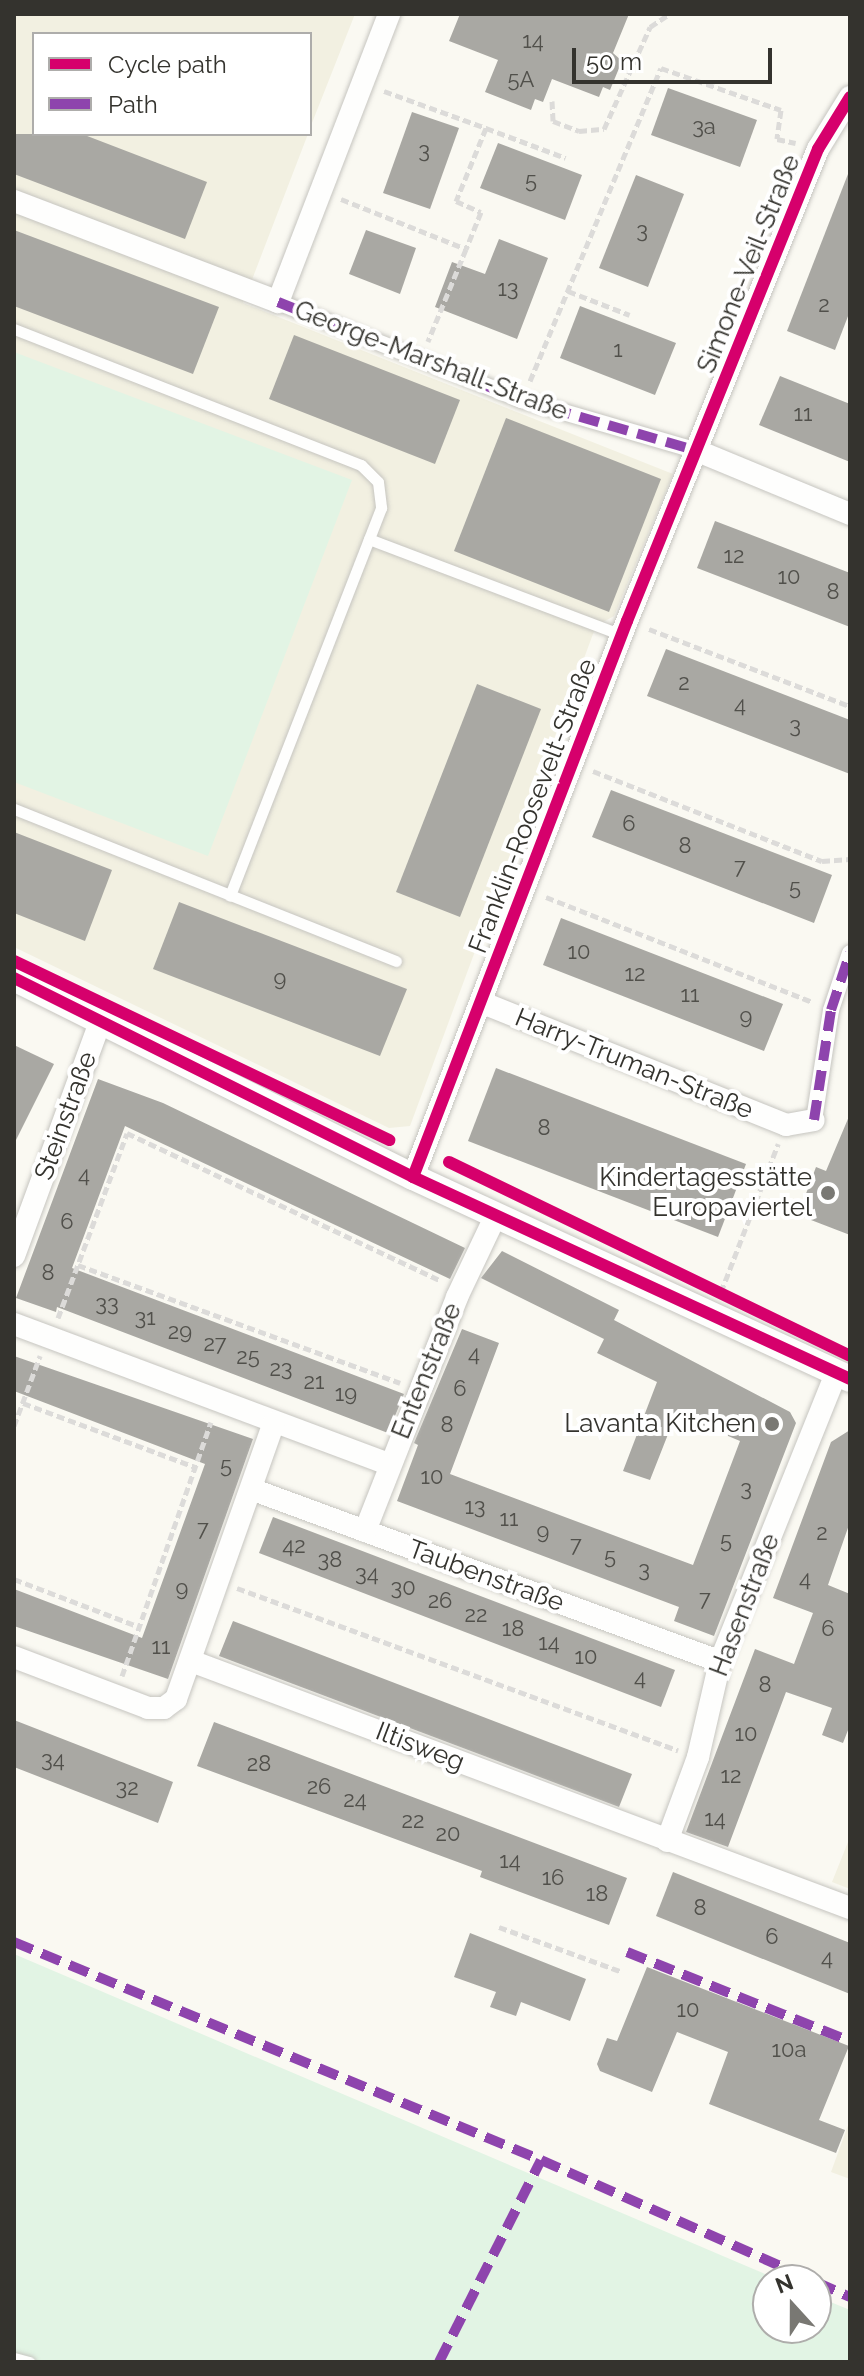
<!DOCTYPE html>
<meta charset="utf-8">
<style>
body{margin:0}
#map{position:relative;width:864px;height:2376px;overflow:hidden;background:#faf9f2;font-family:Raleway,sans-serif}
div>[style]{position:absolute}
[style*='--x']{left:calc(var(--x)*1px);top:calc(var(--y)*1px);width:calc(var(--w)*1px);rotate:calc(var(--a)*1deg)}
.built>*{inset:0;background:#f2f0e1}
.green>*{inset:0;background:#e2f4e4}
.building>*{inset:0;background:#a9a8a3}
.path>*{height:5px;margin-top:-2.5px;transform-origin:0;background:repeating-linear-gradient(90deg,#dcdbd9 0 8px,transparent 0 12px)}
.roads{filter:drop-shadow(0 0 2px #c6c5c0) drop-shadow(0 0 2px #c6c5c0)}
.service>*{height:11px;margin:-5.5px;padding:0 5.5px;transform-origin:5.5px;border-radius:5.5px;background:#fefefd}
.pedestrian>*{height:16px;margin:-8px;padding:0 8px;transform-origin:8px;border-radius:8px;background:#fefefd}
.minor>*{height:22px;margin:-11px;padding:0 11px;transform-origin:11px;border-radius:11px;background:#fefefd}
.tertiary>*{height:26px;margin:-13px;padding:0 13px;transform-origin:13px;border-radius:13px;background:#fefefd}
.quiet>*{height:10px;margin-top:-5px;transform-origin:0;background:repeating-linear-gradient(90deg,#8e44ad 0 20px,transparent 0 30px)}
.cycleway>*{height:12px;margin:-6px;padding:0 6px;transform-origin:6px;border-radius:6px;background:#d6006c}
.dots>*{width:22px;height:22px;translate:-50% -50%;box-sizing:border-box;border:4px solid #fff;border-radius:50%}
span{translate:-50% -50%;white-space:nowrap;text-align:center;line-height:1.15;-webkit-text-stroke:8px #fff;paint-order:stroke}
.number-label{font-size:22px;color:#51504b}
.number-label span{-webkit-text-stroke-width:0}
.street-label{font-size:26px;color:#34332e}
.poi-label{font-size:26px;color:#34332e}
.right{translate:-100% -50%;text-align:right}
.frame{position:absolute;inset:0;border:16px solid #34332e;pointer-events:none}
.legend{position:absolute;left:32px;top:32px;width:280px;height:104px;box-sizing:border-box;background:#fff;border:2px solid #aeadab;margin:0;padding:10px 14px;list-style:none;font-size:24px;color:#34332e}
.legend li{display:flex;align-items:center;gap:16px;height:40px}
.legend b{width:40px;border:2px solid #aeadab}
.north{position:absolute;left:752px;top:2264px;width:80px;height:80px;box-sizing:border-box;background:#fff;border:2px solid #aeadab;border-radius:50%;rotate:339deg;font-size:22px;font-weight:700;line-height:32px;text-align:center;color:#34332e}
.north::after{content:'';display:block;margin:auto;width:28px;height:36px;background:#797873;clip-path:polygon(50% 0,100% 100%,50% 72%,0 100%)}
.scale{position:absolute;left:572px;top:48px;width:200px;height:36px;box-sizing:border-box;border:4px solid #34332e;border-top:0;padding-left:10px;font-size:24px;line-height:28px;white-space:nowrap;color:#34332e;-webkit-text-stroke:6px #fff;paint-order:stroke}
</style>
<div id="map">
<div class="built">
<i style="clip-path:polygon(14px 14px,355px 14px,310px 128px,310px 34px,34px 34px,34px 134px,308px 134px,243px 303px,673px 474px,614px 616px,596px 626px,410px 1126px,389px 1128px,14px 947px)"></i>
<i style="clip-path:polygon(850px 1837px,850px 1889px,832px 1882px)"></i>
<i style="clip-path:polygon(850px 2120px,850px 2179px,831px 2172px)"></i>
</div>
<div class="green">
<i style="clip-path:polygon(14px 352px,352px 480px,208px 856px,14px 782px)"></i>
<i style="clip-path:polygon(14px 1954px,779px 2280px,768px 2280px,768px 2328px,816px 2328px,816px 2296px,850px 2310px,850px 2362px,14px 2362px)"></i>
</div>
<div class="building">
<i style="clip-path:polygon(460px 14px,629px 14px,613px 53px,622px 61px,610px 90px,603px 87px,599px 97px,552px 79px,543px 102px,535px 99px,531px 110px,485px 92px,498px 60px,449px 41px)"></i>
<i style="clip-path:polygon(668px 88px,757px 120px,740px 167px,651px 135px)"></i>
<i style="clip-path:polygon(412px 112px,459px 128px,430px 209px,383px 193px)"></i>
<i style="clip-path:polygon(14px 134px,82px 134px,207px 182px,185px 239px,14px 174px)"></i>
<i style="clip-path:polygon(498px 143px,582px 175px,565px 220px,480px 188px)"></i>
<i style="clip-path:polygon(848px 174px,850px 311px,835px 350px,787px 331px)"></i>
<i style="clip-path:polygon(636px 175px,684px 194px,648px 287px,599px 268px)"></i>
<i style="clip-path:polygon(14px 230px,219px 307px,193px 374px,14px 306px)"></i>
<i style="clip-path:polygon(366px 230px,416px 248px,400px 294px,349px 274px)"></i>
<i style="clip-path:polygon(499px 239px,548px 258px,517px 339px,435px 307px,452px 262px,485px 274px)"></i>
<i style="clip-path:polygon(580px 306px,676px 343px,655px 395px,560px 358px)"></i>
<i style="clip-path:polygon(294px 335px,460px 400px,435px 464px,269px 399px)"></i>
<i style="clip-path:polygon(780px 376px,850px 404px,850px 462px,759px 425px)"></i>
<i style="clip-path:polygon(506px 418px,661px 479px,609px 612px,454px 551px)"></i>
<i style="clip-path:polygon(715px 521px,850px 573px,850px 627px,697px 568px)"></i>
<i style="clip-path:polygon(666px 649px,850px 720px,850px 774px,647px 696px)"></i>
<i style="clip-path:polygon(477px 684px,541px 709px,460px 917px,396px 892px)"></i>
<i style="clip-path:polygon(611px 790px,832px 875px,814px 923px,592px 837px)"></i>
<i style="clip-path:polygon(14px 832px,112px 870px,85px 941px,14px 913px)"></i>
<i style="clip-path:polygon(179px 902px,407px 989px,380px 1056px,153px 969px)"></i>
<i style="clip-path:polygon(561px 918px,783px 1004px,764px 1051px,543px 965px)"></i>
<i style="clip-path:polygon(14px 1045px,54px 1064px,14px 1144px)"></i>
<i style="clip-path:polygon(496px 1068px,746px 1164px,718px 1237px,468px 1141px)"></i>
<i style="clip-path:polygon(98px 1079px,163px 1103px,465px 1248px,450px 1279px,125px 1126px,72px 1268px,404px 1394px,388px 1433px,57px 1307px,56px 1312px,16px 1298px)"></i>
<i style="clip-path:polygon(850px 1114px,850px 1235px,798px 1215px,816px 1167px,826px 1171px)"></i>
<i style="clip-path:polygon(502px 1251px,619px 1310px,614px 1320px,790px 1412px,796px 1423px,714px 1636px,674px 1621px,679px 1607px,397px 1501px,418px 1445px,414px 1443px,462px 1329px,499px 1343px,450px 1474px,693px 1565px,740px 1441px,676px 1414px,650px 1480px,623px 1471px,657px 1382px,597px 1353px,604px 1339px,481px 1278px)"></i>
<i style="clip-path:polygon(14px 1356px,253px 1439px,168px 1679px,14px 1626px,14px 1589px,142px 1638px,205px 1464px,14px 1391px)"></i>
<i style="clip-path:polygon(850px 1430px,850px 1522px,828px 1585px,850px 1594px,850px 1725px,843px 1743px,822px 1735px,832px 1708px,786px 1692px,728px 1847px,686px 1832px,755px 1649px,794px 1664px,813px 1613px,773px 1598px,831px 1442px)"></i>
<i style="clip-path:polygon(273px 1517px,675px 1670px,661px 1707px,259px 1553px)"></i>
<i style="clip-path:polygon(233px 1621px,632px 1774px,619px 1807px,219px 1656px)"></i>
<i style="clip-path:polygon(14px 1720px,173px 1782px,158px 1823px,14px 1767px)"></i>
<i style="clip-path:polygon(214px 1722px,627px 1878px,609px 1925px,480px 1877px,482px 1871px,197px 1766px)"></i>
<i style="clip-path:polygon(673px 1872px,850px 1943px,850px 1994px,656px 1916px)"></i>
<i style="clip-path:polygon(470px 1933px,586px 1979px,570px 2021px,521px 2002px,516px 2016px,490px 2007px,496px 1992px,454px 1977px)"></i>
<i style="clip-path:polygon(647px 1967px,849px 2046px,819px 2120px,845px 2130px,836px 2153px,709px 2104px,728px 2052px,677px 2032px,652px 2092px,600px 2071px,597px 2064px,607px 2038px,617px 2041px)"></i>
</div>
<div class="path">
<i style="--x:384;--y:91;--w:109;--a:19.9"></i>
<i style="--x:486;--y:128;--w:79;--a:112.3"></i>
<i style="--x:456;--y:201;--w:27;--a:24"></i>
<i style="--x:481;--y:212;--w:40;--a:112"></i>
<i style="--x:552;--y:101;--w:20;--a:87"></i>
<i style="--x:553;--y:121;--w:28;--a:21"></i>
<i style="--x:579;--y:131;--w:25;--a:-5"></i>
<i style="--x:604;--y:129;--w:112;--a:-65.7"></i>
<i style="--x:650;--y:27;--w:23;--a:-34"></i>
<i style="--x:486;--y:128;--w:85;--a:20.6"></i>
<i style="--x:341;--y:199;--w:135;--a:21.8"></i>
<i style="--x:466;--y:249;--w:100;--a:112.4"></i>
<i style="--x:568;--y:291;--w:66;--a:21.2"></i>
<i style="--x:530;--y:381;--w:339;--a:-67.3"></i>
<i style="--x:661;--y:68;--w:127;--a:19.3"></i>
<i style="--x:781;--y:110;--w:29;--a:98"></i>
<i style="--x:777;--y:139;--w:19;--a:12"></i>
<i style="--x:649;--y:629;--w:215;--a:21"></i>
<i style="--x:593;--y:771;--w:246;--a:21.5"></i>
<i style="--x:822;--y:861;--w:28;--a:-4"></i>
<i style="--x:546;--y:897;--w:286;--a:21.5"></i>
<i style="--x:78;--y:1265;--w:343;--a:20.1"></i>
<i style="--x:721;--y:1292;--w:159;--a:-68.9"></i>
<i style="--x:58;--y:1318;--w:197;--a:-69.5"></i>
<i style="--x:127;--y:1133;--w:347;--a:25.2"></i>
<i style="--x:23;--y:1403;--w:184;--a:20.4"></i>
<i style="--x:14;--y:1426;--w:75;--a:-69.6"></i>
<i style="--x:14;--y:1579;--w:135;--a:20.9"></i>
<i style="--x:237;--y:1588;--w:470;--a:20.2"></i>
<i style="--x:122;--y:1676;--w:269;--a:-70.7"></i>
<i style="--x:499;--y:1927;--w:129;--a:20"></i>
</div>
<div class="roads">
<div class="service">
<i style="--x:14;--y:329;--w:373;--a:21.4"></i>
<i style="--x:361;--y:465;--w:24;--a:45"></i>
<i style="--x:378;--y:482;--w:26;--a:83"></i>
<i style="--x:381;--y:508;--w:416;--a:111.3"></i>
<i style="--x:369;--y:539;--w:271;--a:20.8"></i>
<i style="--x:14;--y:809;--w:411;--a:21.7"></i>
<i style="--x:14;--y:2358;--w:16;--a:15"></i>
</div>
<div class="pedestrian">
<i style="--x:278;--y:302;--w:263;--a:21.9"></i>
<i style="--x:522;--y:400;--w:183;--a:16.2"></i>
<i style="--x:814;--y:1120;--w:111;--a:-81.2"></i>
<i style="--x:831;--y:1010;--w:60;--a:-71.6"></i>
</div>
<div class="minor">
<i style="--x:14;--y:201;--w:283;--a:20.9"></i>
<i style="--x:278;--y:302;--w:309;--a:-68.9"></i>
<i style="--x:698;--y:451;--w:165;--a:22.5"></i>
<i style="--x:483;--y:1003;--w:327;--a:21.9"></i>
<i style="--x:786;--y:1125;--w:28;--a:-10"></i>
<i style="--x:413;--y:1177;--w:596;--a:-68.95"></i>
<i style="--x:627;--y:621;--w:509;--a:-67.97"></i>
<i style="--x:818;--y:149;--w:61;--a:-58.4"></i>
<i style="--x:14;--y:1256;--w:252;--a:-69.8"></i>
<i style="--x:14;--y:1324;--w:399;--a:20.5"></i>
<i style="--x:251;--y:1489;--w:500;--a:20.2"></i>
<i style="--x:365;--y:1531;--w:251;--a:-68.5"></i>
<i style="--x:457;--y:1297;--w:91;--a:-64.6"></i>
<i style="--x:14;--y:1657;--w:143;--a:20.8"></i>
<i style="--x:148;--y:1708;--w:16;--a:0"></i>
<i style="--x:164;--y:1708;--w:15;--a:-37"></i>
<i style="--x:176;--y:1699;--w:293;--a:-70.5"></i>
<i style="--x:191;--y:1661;--w:704;--a:20.55"></i>
<i style="--x:667;--y:1841;--w:90;--a:-69.7"></i>
<i style="--x:698;--y:1757;--w:98;--a:-77"></i>
<i style="--x:720;--y:1662;--w:311;--a:-68.1"></i>
</div>
<div class="tertiary">
<i style="--x:14;--y:978;--w:446;--a:26.5"></i>
<i style="--x:413;--y:1177;--w:481;--a:24.8"></i>
</div>
</div>
<div class="quiet">
<i style="--x:278;--y:302;--w:263;--a:21.9"></i>
<i style="--x:522;--y:400;--w:183;--a:16.2"></i>
<i style="--x:814;--y:1120;--w:111;--a:-81.2"></i>
<i style="--x:831;--y:1010;--w:60;--a:-71.6"></i>
<i style="--x:14;--y:1942;--w:570;--a:22.47"></i>
<i style="--x:541;--y:2160;--w:296;--a:23.9"></i>
<i style="--x:627;--y:1952;--w:240;--a:21.8"></i>
<i style="--x:816;--y:2282;--w:37;--a:24"></i>
<i style="--x:439;--y:2362;--w:226;--a:-63.2"></i>
</div>
<div class="cycleway">
<i style="--x:14;--y:961;--w:416;--a:25.5"></i>
<i style="--x:14;--y:978;--w:446;--a:26.5"></i>
<i style="--x:413;--y:1177;--w:481;--a:24.8"></i>
<i style="--x:449;--y:1162;--w:445;--a:25.8"></i>
<i style="--x:413;--y:1177;--w:596;--a:-68.95"></i>
<i style="--x:627;--y:621;--w:509;--a:-67.97"></i>
<i style="--x:818;--y:149;--w:61;--a:-58.4"></i>
</div>
<div class="dots">
<i style="left:828px;top:1193px;background:#797873"></i>
<i style="left:772px;top:1424px;background:#797873"></i>
</div>
<div class="number-label">
<span style="left:533px;top:41px">14</span>
<span style="left:521px;top:80px">5A</span>
<span style="left:704px;top:127px">3a</span>
<span style="left:424px;top:151px">3</span>
<span style="left:531px;top:181px">5</span>
<span style="left:642px;top:231px">3</span>
<span style="left:508px;top:289px">13</span>
<span style="left:824px;top:305px">2</span>
<span style="left:618px;top:350px">1</span>
<span style="left:803px;top:414px">11</span>
<span style="left:734px;top:556px">12</span>
<span style="left:789px;top:577px">10</span>
<span style="left:833px;top:592px">8</span>
<span style="left:684px;top:683px">2</span>
<span style="left:740px;top:705px">4</span>
<span style="left:795px;top:726px">3</span>
<span style="left:629px;top:824px">6</span>
<span style="left:685px;top:846px">8</span>
<span style="left:740px;top:867px">7</span>
<span style="left:795px;top:888px">5</span>
<span style="left:579px;top:952px">10</span>
<span style="left:635px;top:974px">12</span>
<span style="left:280px;top:979px">9</span>
<span style="left:690px;top:995px">11</span>
<span style="left:746px;top:1017px">9</span>
<span style="left:544px;top:1128px">8</span>
<span style="left:84px;top:1175px">4</span>
<span style="left:67px;top:1222px">6</span>
<span style="left:48px;top:1273px">8</span>
<span style="left:107px;top:1304px">33</span>
<span style="left:145px;top:1318px">31</span>
<span style="left:180px;top:1332px">29</span>
<span style="left:215px;top:1344px">27</span>
<span style="left:474px;top:1354px">4</span>
<span style="left:248px;top:1357px">25</span>
<span style="left:281px;top:1369px">23</span>
<span style="left:314px;top:1382px">21</span>
<span style="left:460px;top:1389px">6</span>
<span style="left:346px;top:1394px">19</span>
<span style="left:447px;top:1425px">8</span>
<span style="left:226px;top:1466px">5</span>
<span style="left:432px;top:1477px">10</span>
<span style="left:746px;top:1489px">3</span>
<span style="left:475px;top:1507px">13</span>
<span style="left:509px;top:1519px">11</span>
<span style="left:203px;top:1529px">7</span>
<span style="left:543px;top:1532px">9</span>
<span style="left:822px;top:1533px">2</span>
<span style="left:726px;top:1541px">5</span>
<span style="left:576px;top:1545px">7</span>
<span style="left:294px;top:1546px">42</span>
<span style="left:610px;top:1557px">5</span>
<span style="left:330px;top:1560px">38</span>
<span style="left:644px;top:1570px">3</span>
<span style="left:367px;top:1574px">34</span>
<span style="left:805px;top:1579px">4</span>
<span style="left:403px;top:1588px">30</span>
<span style="left:182px;top:1589px">9</span>
<span style="left:705px;top:1599px">7</span>
<span style="left:440px;top:1601px">26</span>
<span style="left:476px;top:1615px">22</span>
<span style="left:513px;top:1629px">18</span>
<span style="left:828px;top:1629px">6</span>
<span style="left:549px;top:1643px">14</span>
<span style="left:161px;top:1647px">11</span>
<span style="left:586px;top:1657px">10</span>
<span style="left:640px;top:1678px">4</span>
<span style="left:765px;top:1685px">8</span>
<span style="left:746px;top:1734px">10</span>
<span style="left:53px;top:1760px">34</span>
<span style="left:259px;top:1764px">28</span>
<span style="left:731px;top:1776px">12</span>
<span style="left:319px;top:1787px">26</span>
<span style="left:127px;top:1788px">32</span>
<span style="left:355px;top:1800px">24</span>
<span style="left:715px;top:1819px">14</span>
<span style="left:413px;top:1821px">22</span>
<span style="left:448px;top:1834px">20</span>
<span style="left:510px;top:1861px">14</span>
<span style="left:553px;top:1878px">16</span>
<span style="left:597px;top:1894px">18</span>
<span style="left:700px;top:1908px">8</span>
<span style="left:772px;top:1937px">6</span>
<span style="left:827px;top:1958px">4</span>
<span style="left:688px;top:2010px">10</span>
<span style="left:789px;top:2050px">10a</span>
</div>
<div class="street-label">
<span style="left:749px;top:264px;rotate:-68deg">Simone-Veil-Straße</span>
<span style="left:431px;top:361px;rotate:21deg">George-Marshall-Straße</span>
<span style="left:533px;top:806px;rotate:-69deg">Franklin-Roosevelt-Straße</span>
<span style="left:634px;top:1064px;rotate:22deg">Harry-Truman-Straße</span>
<span style="left:66px;top:1116px;rotate:-70deg">Steinstraße</span>
<span style="left:427px;top:1371px;rotate:-68deg">Entenstraße</span>
<span style="left:486px;top:1576px;rotate:20deg">Taubenstraße</span>
<span style="left:745px;top:1605px;rotate:-69deg">Hasenstraße</span>
<span style="left:420px;top:1747px;rotate:21deg">Iltisweg</span>
</div>
<div class="poi-label">
<span class="right" style="left:812px;top:1193px">Kindertagesstätte<br>Europaviertel</span>
<span class="right" style="left:756px;top:1424px">Lavanta Kitchen</span>
</div>
<div class="frame"></div>
<ul class="legend">
<li><b style="height:10px;background:#d6006c"></b>Cycle path</li>
<li><b style="height:10px;background:#8e44ad"></b>Path</li>
</ul>
<div class="north">N</div>
<div class="scale">50 m</div>
</div>
